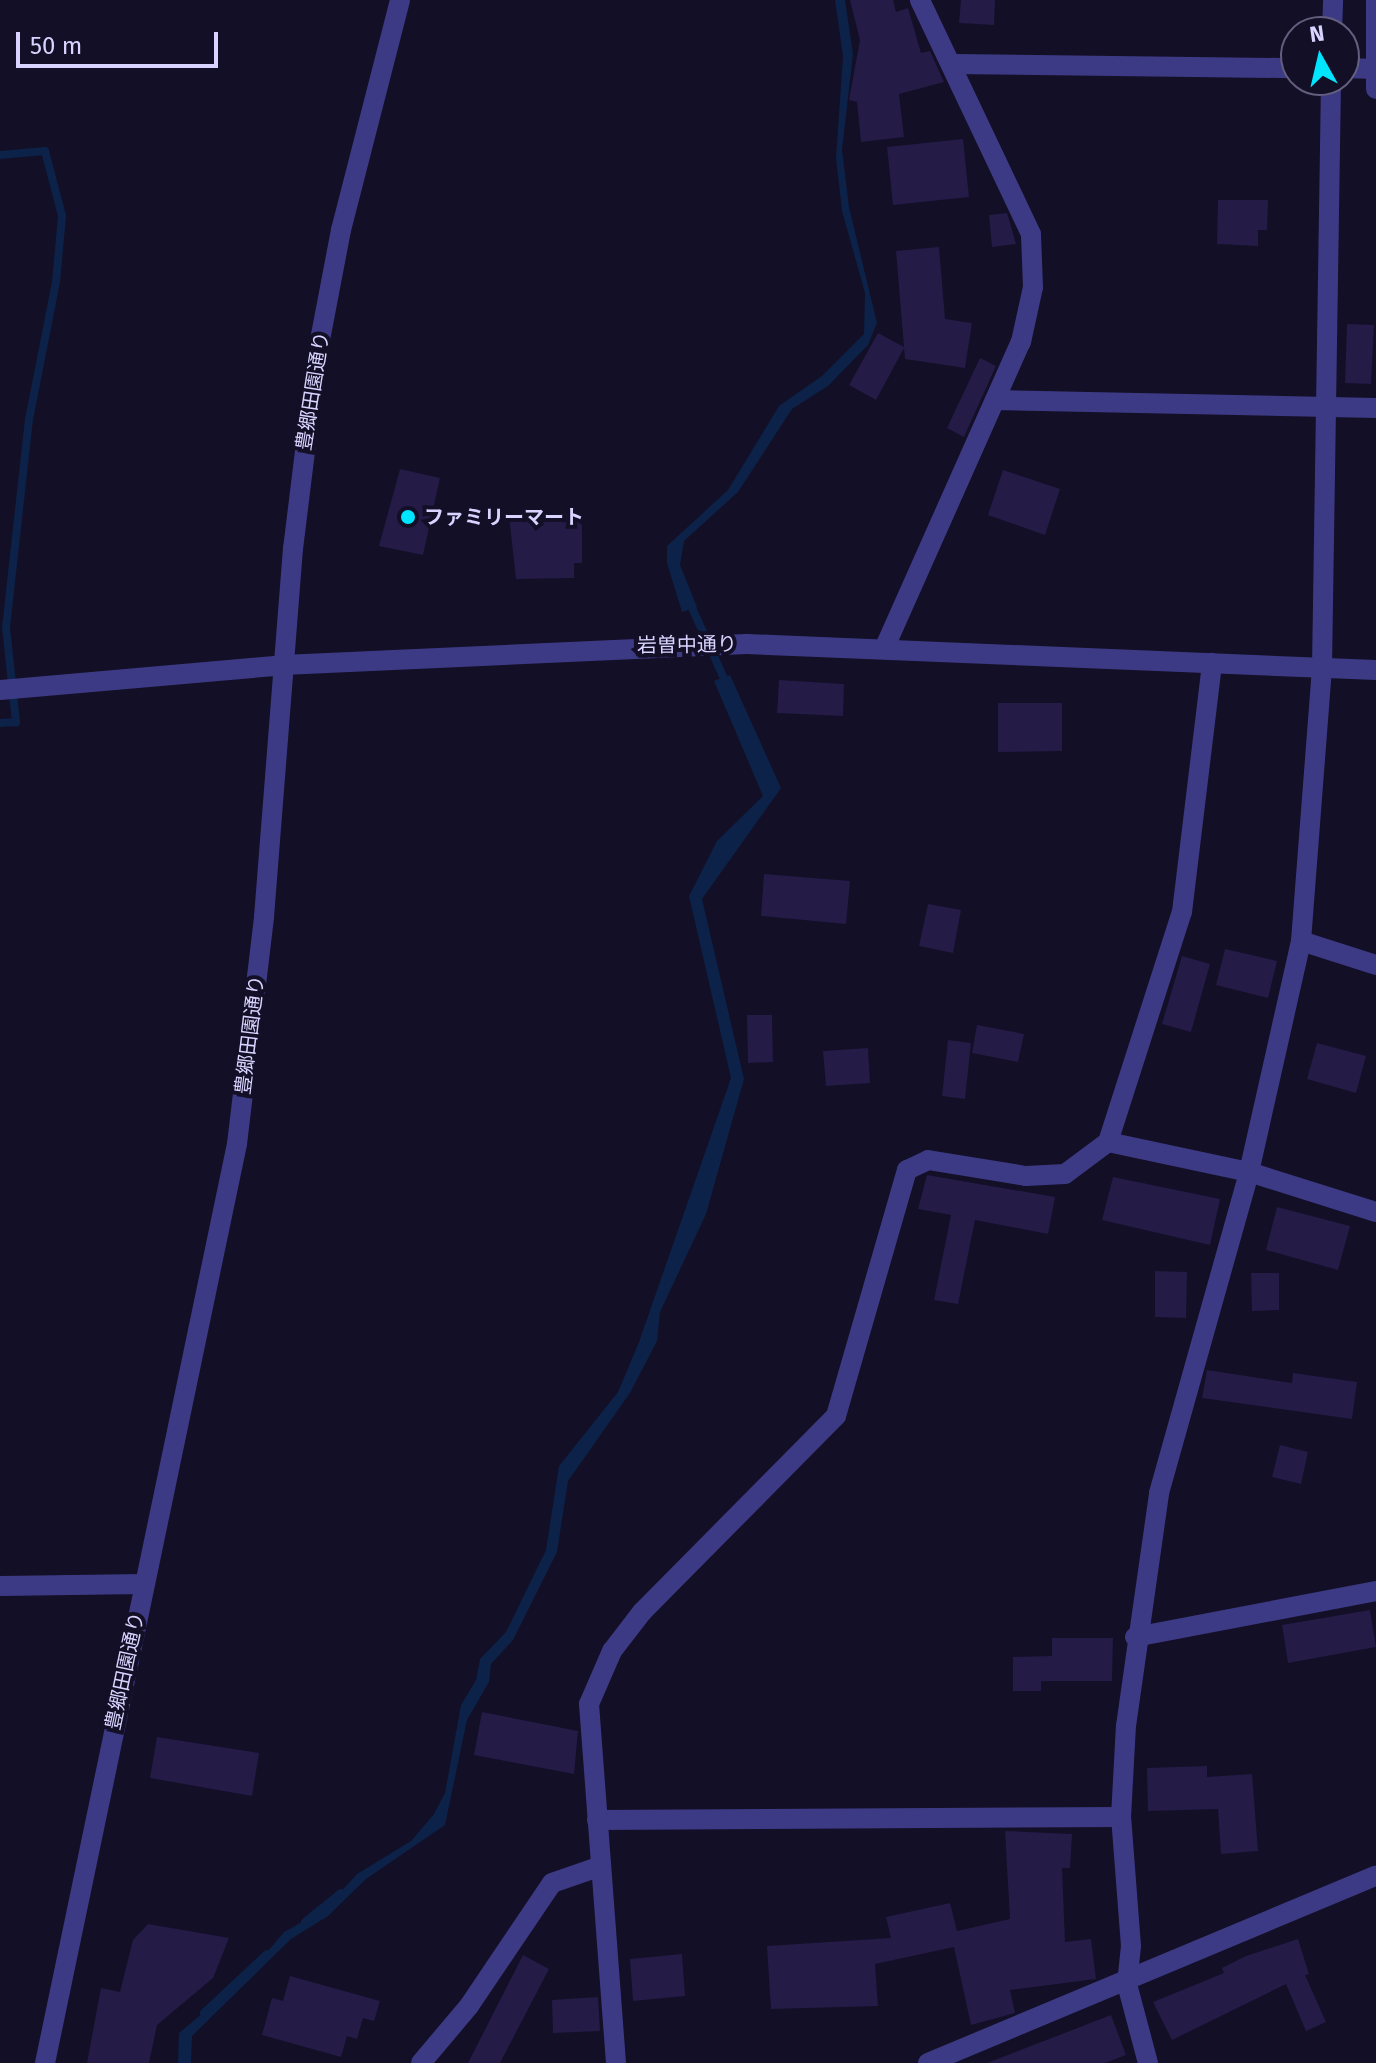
<!DOCTYPE html>
<meta charset="utf-8">
<style>
body{margin:0}
#map{position:relative;width:1376px;height:2063px;overflow:hidden;background:#130f26;font-family:"Fira Sans","Noto Sans JP",sans-serif}
div>[style]{position:absolute}
[style*='--x']{left:calc(var(--x)*1px);top:calc(var(--y)*1px);width:calc(var(--w)*1px);rotate:calc(var(--a)*1deg)}
.water>*{inset:0;background:#0c2248}
.stream>*{height:8px;margin:-4px;padding:0 4px;transform-origin:4px;border-radius:4px;background:#0c2248}
.building>*{inset:0;background:#241b47}
.minor>*{height:20px;margin:-10px;padding:0 10px;transform-origin:10px;border-radius:10px;background:#3d3a85}
.tertiary>*{height:20px;margin:-10px;padding:0 10px;transform-origin:10px;border-radius:10px;background:#3d3a85}
.dots>*{width:22px;height:22px;translate:-50% -50%;box-sizing:border-box;border:4px solid #130f26;border-radius:50%}
span{translate:-50% -50%;white-space:nowrap;text-align:center;line-height:1.15;-webkit-text-stroke:8px #130f26;paint-order:stroke}
.street-label{font-size:20px;color:#d9d4ff}
.poi-label{font-size:20px;color:#d9d4ff;font-weight:700}
.left{translate:0 -50%;text-align:left}
.north{position:absolute;left:1280px;top:16px;width:80px;height:80px;box-sizing:border-box;background:#130f26;border:2px solid #625e7d;border-radius:50%;rotate:352deg;font-size:22px;font-weight:700;line-height:32px;text-align:center;color:#d9d4ff}
.north::after{content:'';display:block;margin:auto;width:28px;height:36px;background:#00e5ff;clip-path:polygon(50% 0,100% 100%,50% 72%,0 100%)}
.scale{position:absolute;left:16px;top:32px;width:202px;height:36px;box-sizing:border-box;border:4px solid #d9d4ff;border-top:0;padding-left:10px;font-size:24px;line-height:28px;white-space:nowrap;color:#d9d4ff;-webkit-text-stroke:6px #130f26;paint-order:stroke}
</style>
<div id="map">
<div class="water">
<i style="clip-path:polygon(835px 0,845px 0,853px 54px,842px 150px,849px 207px,877px 323px,868px 345px,828px 386px,792px 409px,738px 492px,684px 541px,680px 565px,697px 607px,682px 612px,667px 563px,667px 546px,728px 490px,779px 406px,822px 376px,864px 334px,865px 293px,842px 211px,836px 158px,843px 56px)"></i>
<i style="clip-path:polygon(730px 675px,781px 788px,702px 899px,744px 1079px,706px 1214px,660px 1312px,657px 1341px,630px 1393px,568px 1481px,557px 1552px,513px 1640px,491px 1664px,489px 1682px,467px 1720px,445px 1825px,366px 1879px,328px 1916px,291px 1939px,192px 2036px,191px 2063px,178px 2063px,179px 2033px,246px 1977px,284px 1932px,324px 1910px,357px 1874px,411px 1841px,434px 1814px,445px 1793px,461px 1705px,476px 1680px,480px 1659px,506px 1632px,546px 1550px,559px 1466px,618px 1392px,639px 1342px,731px 1078px,689px 896px,717px 841px,763px 796px,714px 681px)"></i>
</div>
<div class="stream">
<i style="--x:0;--y:155;--w:45;--a:-5.1"></i>
<i style="--x:45;--y:151;--w:67;--a:75.3"></i>
<i style="--x:62;--y:216;--w:66;--a:95.2"></i>
<i style="--x:56;--y:282;--w:140;--a:101.1"></i>
<i style="--x:29;--y:419;--w:209;--a:96.3"></i>
<i style="--x:6;--y:627;--w:96;--a:84"></i>
<i style="--x:16;--y:722;--w:16;--a:176"></i>
<i style="--x:688;--y:599;--w:94;--a:65.6"></i>
<i style="--x:305;--y:1922;--w:46;--a:-38.9"></i>
<i style="--x:204;--y:2013;--w:86;--a:-43.1"></i>
</div>
<div class="building">
<i style="clip-path:polygon(850px 0,893px 0,896px 12px,908px 8px,921px 53px,930px 51px,944px 82px,899px 94px,904px 137px,861px 142px,857px 102px,849px 100px,860px 40px)"></i>
<i style="clip-path:polygon(961px 0,995px 0,994px 25px,959px 23px)"></i>
<i style="clip-path:polygon(963px 139px,969px 197px,893px 205px,887px 147px)"></i>
<i style="clip-path:polygon(1218px 200px,1268px 200px,1267px 230px,1258px 230px,1258px 246px,1217px 244px)"></i>
<i style="clip-path:polygon(1007px 213px,1016px 244px,992px 247px,989px 215px)"></i>
<i style="clip-path:polygon(939px 247px,945px 319px,972px 323px,965px 368px,905px 359px,904px 348px,876px 400px,849px 385px,878px 333px,904px 347px,896px 251px)"></i>
<i style="clip-path:polygon(1347px 324px,1374px 325px,1371px 384px,1345px 383px)"></i>
<i style="clip-path:polygon(980px 358px,996px 366px,964px 437px,947px 428px)"></i>
<i style="clip-path:polygon(400px 469px,440px 478px,423px 555px,379px 546px)"></i>
<i style="clip-path:polygon(1003px 470px,1060px 489px,1045px 535px,988px 515px)"></i>
<i style="clip-path:polygon(582px 512px,582px 563px,574px 563px,574px 578px,516px 579px,509px 516px)"></i>
<i style="clip-path:polygon(779px 680px,844px 684px,843px 716px,777px 713px)"></i>
<i style="clip-path:polygon(998px 703px,1062px 703px,1062px 751px,998px 752px)"></i>
<i style="clip-path:polygon(764px 874px,850px 881px,846px 924px,761px 916px)"></i>
<i style="clip-path:polygon(928px 904px,961px 910px,953px 953px,919px 946px)"></i>
<i style="clip-path:polygon(1225px 949px,1277px 961px,1268px 998px,1216px 985px)"></i>
<i style="clip-path:polygon(1182px 956px,1210px 964px,1191px 1032px,1162px 1024px)"></i>
<i style="clip-path:polygon(747px 1015px,772px 1015px,773px 1062px,748px 1063px)"></i>
<i style="clip-path:polygon(977px 1025px,1024px 1034px,1018px 1062px,972px 1053px)"></i>
<i style="clip-path:polygon(948px 1040px,971px 1043px,965px 1099px,942px 1096px)"></i>
<i style="clip-path:polygon(1317px 1043px,1366px 1056px,1356px 1093px,1307px 1079px)"></i>
<i style="clip-path:polygon(868px 1048px,870px 1083px,826px 1086px,823px 1051px)"></i>
<i style="clip-path:polygon(927px 1175px,1055px 1197px,1048px 1234px,975px 1220px,958px 1304px,934px 1300px,951px 1215px,918px 1209px)"></i>
<i style="clip-path:polygon(1113px 1177px,1220px 1199px,1210px 1245px,1102px 1220px)"></i>
<i style="clip-path:polygon(1277px 1207px,1350px 1226px,1338px 1270px,1266px 1250px)"></i>
<i style="clip-path:polygon(1155px 1271px,1187px 1272px,1186px 1318px,1155px 1317px)"></i>
<i style="clip-path:polygon(1251px 1273px,1279px 1273px,1279px 1310px,1252px 1311px)"></i>
<i style="clip-path:polygon(1207px 1370px,1292px 1383px,1293px 1373px,1357px 1382px,1352px 1419px,1202px 1398px)"></i>
<i style="clip-path:polygon(1280px 1445px,1308px 1452px,1301px 1484px,1272px 1477px)"></i>
<i style="clip-path:polygon(1370px 1610px,1376px 1647px,1288px 1663px,1282px 1625px)"></i>
<i style="clip-path:polygon(1052px 1638px,1113px 1638px,1112px 1681px,1041px 1681px,1041px 1691px,1013px 1691px,1013px 1657px,1052px 1656px)"></i>
<i style="clip-path:polygon(482px 1712px,578px 1731px,574px 1774px,474px 1755px)"></i>
<i style="clip-path:polygon(157px 1737px,259px 1753px,252px 1796px,150px 1778px)"></i>
<i style="clip-path:polygon(1207px 1766px,1207px 1777px,1252px 1774px,1258px 1851px,1221px 1854px,1218px 1809px,1148px 1811px,1147px 1768px)"></i>
<i style="clip-path:polygon(1005px 1831px,1072px 1834px,1070px 1868px,1062px 1868px,1065px 1942px,1091px 1939px,1096px 1979px,1010px 1990px,1015px 2013px,971px 2025px,954px 1947px,875px 1964px,878px 2006px,771px 2009px,767px 1946px,891px 1938px,886px 1917px,950px 1903px,957px 1931px,1010px 1919px)"></i>
<i style="clip-path:polygon(148px 1924px,229px 1938px,213px 1978px,157px 2025px,149px 2063px,87px 2063px,101px 1988px,120px 1992px,133px 1940px)"></i>
<i style="clip-path:polygon(1298px 1939px,1309px 1974px,1305px 1975px,1326px 2022px,1306px 2031px,1286px 1984px,1172px 2040px,1153px 2002px,1224px 1973px,1222px 1968px,1246px 1956px)"></i>
<i style="clip-path:polygon(682px 1954px,685px 1996px,633px 2001px,630px 1959px)"></i>
<i style="clip-path:polygon(523px 1955px,549px 1969px,500px 2063px,468px 2063px)"></i>
<i style="clip-path:polygon(290px 1976px,380px 2001px,374px 2021px,363px 2018px,357px 2039px,347px 2036px,341px 2057px,262px 2035px,272px 1998px,283px 2001px)"></i>
<i style="clip-path:polygon(598px 1997px,600px 2031px,553px 2033px,552px 2000px)"></i>
<i style="clip-path:polygon(1111px 2015px,1126px 2055px,1105px 2063px,987px 2063px)"></i>
</div>
<div class="minor">
<i style="--x:1376;--y:0;--w:89;--a:90"></i>
<i style="--x:1332;--y:32;--w:32;--a:-88"></i>
<i style="--x:953;--y:64;--w:343;--a:0.7"></i>
<i style="--x:1344;--y:68;--w:32;--a:2"></i>
<i style="--x:995;--y:400;--w:381;--a:1.2"></i>
<i style="--x:884;--y:649;--w:336;--a:-66"></i>
<i style="--x:1021;--y:342;--w:56;--a:-77.7"></i>
<i style="--x:1033;--y:287;--w:53;--a:-92.2"></i>
<i style="--x:1031;--y:234;--w:259;--a:-115.4"></i>
<i style="--x:1301;--y:941;--w:79;--a:17.7"></i>
<i style="--x:1108;--y:1142;--w:242;--a:-72.2"></i>
<i style="--x:1182;--y:912;--w:251;--a:-83.1"></i>
<i style="--x:0;--y:1586;--w:144;--a:-0.8"></i>
<i style="--x:1135;--y:1637;--w:245;--a:-10.8"></i>
<i style="--x:597;--y:1820;--w:524;--a:-0.33"></i>
<i style="--x:421;--y:2063;--w:75;--a:-49.9"></i>
<i style="--x:469;--y:2006;--w:148;--a:-56"></i>
<i style="--x:552;--y:1883;--w:52;--a:-19.1"></i>
<i style="--x:616;--y:2063;--w:360;--a:-94.3"></i>
<i style="--x:589;--y:1704;--w:58;--a:-66.5"></i>
<i style="--x:612;--y:1651;--w:49;--a:-52.4"></i>
<i style="--x:642;--y:1612;--w:276;--a:-45.3"></i>
<i style="--x:836;--y:1416;--w:256;--a:-73.9"></i>
<i style="--x:907;--y:1170;--w:23;--a:-25"></i>
<i style="--x:928;--y:1160;--w:99;--a:9.3"></i>
<i style="--x:1026;--y:1176;--w:39;--a:-3"></i>
<i style="--x:1065;--y:1174;--w:54;--a:-36.7"></i>
<i style="--x:1108;--y:1142;--w:144;--a:12"></i>
<i style="--x:1249;--y:1172;--w:133;--a:17.5"></i>
<i style="--x:928;--y:2063;--w:485;--a:-22.7"></i>
<i style="--x:1148;--y:2063;--w:82;--a:-104.9"></i>
<i style="--x:1127;--y:1984;--w:38;--a:-84"></i>
<i style="--x:1131;--y:1946;--w:129;--a:-94.4"></i>
<i style="--x:1121;--y:1817;--w:91;--a:-86.9"></i>
<i style="--x:1126;--y:1726;--w:235;--a:-81.9"></i>
<i style="--x:1159;--y:1493;--w:333;--a:-74.3"></i>
<i style="--x:1249;--y:1172;--w:237;--a:-77.3"></i>
<i style="--x:1301;--y:941;--w:274;--a:-85.6"></i>
<i style="--x:1322;--y:668;--w:588;--a:-89.12"></i>
</div>
<div class="tertiary">
<i style="--x:0;--y:690;--w:284;--a:-5"></i>
<i style="--x:283;--y:665;--w:464;--a:-2.6"></i>
<i style="--x:747;--y:644;--w:630;--a:2.37"></i>
<i style="--x:45;--y:2063;--w:939;--a:-78.2"></i>
<i style="--x:237;--y:1144;--w:229;--a:-83.2"></i>
<i style="--x:264;--y:917;--w:369;--a:-85.5"></i>
<i style="--x:293;--y:549;--w:189;--a:-83"></i>
<i style="--x:316;--y:361;--w:133;--a:-79.2"></i>
<i style="--x:341;--y:230;--w:237;--a:-75.6"></i>
</div>
<div class="dots">
<i style="left:408px;top:517px;background:#00e5ff"></i>
</div>
<div class="street-label">
<span style="left:313px;top:391px;rotate:-81deg">豊郷田園通り</span>
<span style="left:687px;top:645px;rotate:-1deg">岩曽中通り</span>
<span style="left:250px;top:1035px;rotate:-83deg">豊郷田園通り</span>
<span style="left:125px;top:1671px;rotate:-78deg">豊郷田園通り</span>
</div>
<div class="poi-label">
<span class="left" style="left:424px;top:517px">ファミリーマート</span>
</div>
<div class="north">N</div>
<div class="scale">50 m</div>
</div>
